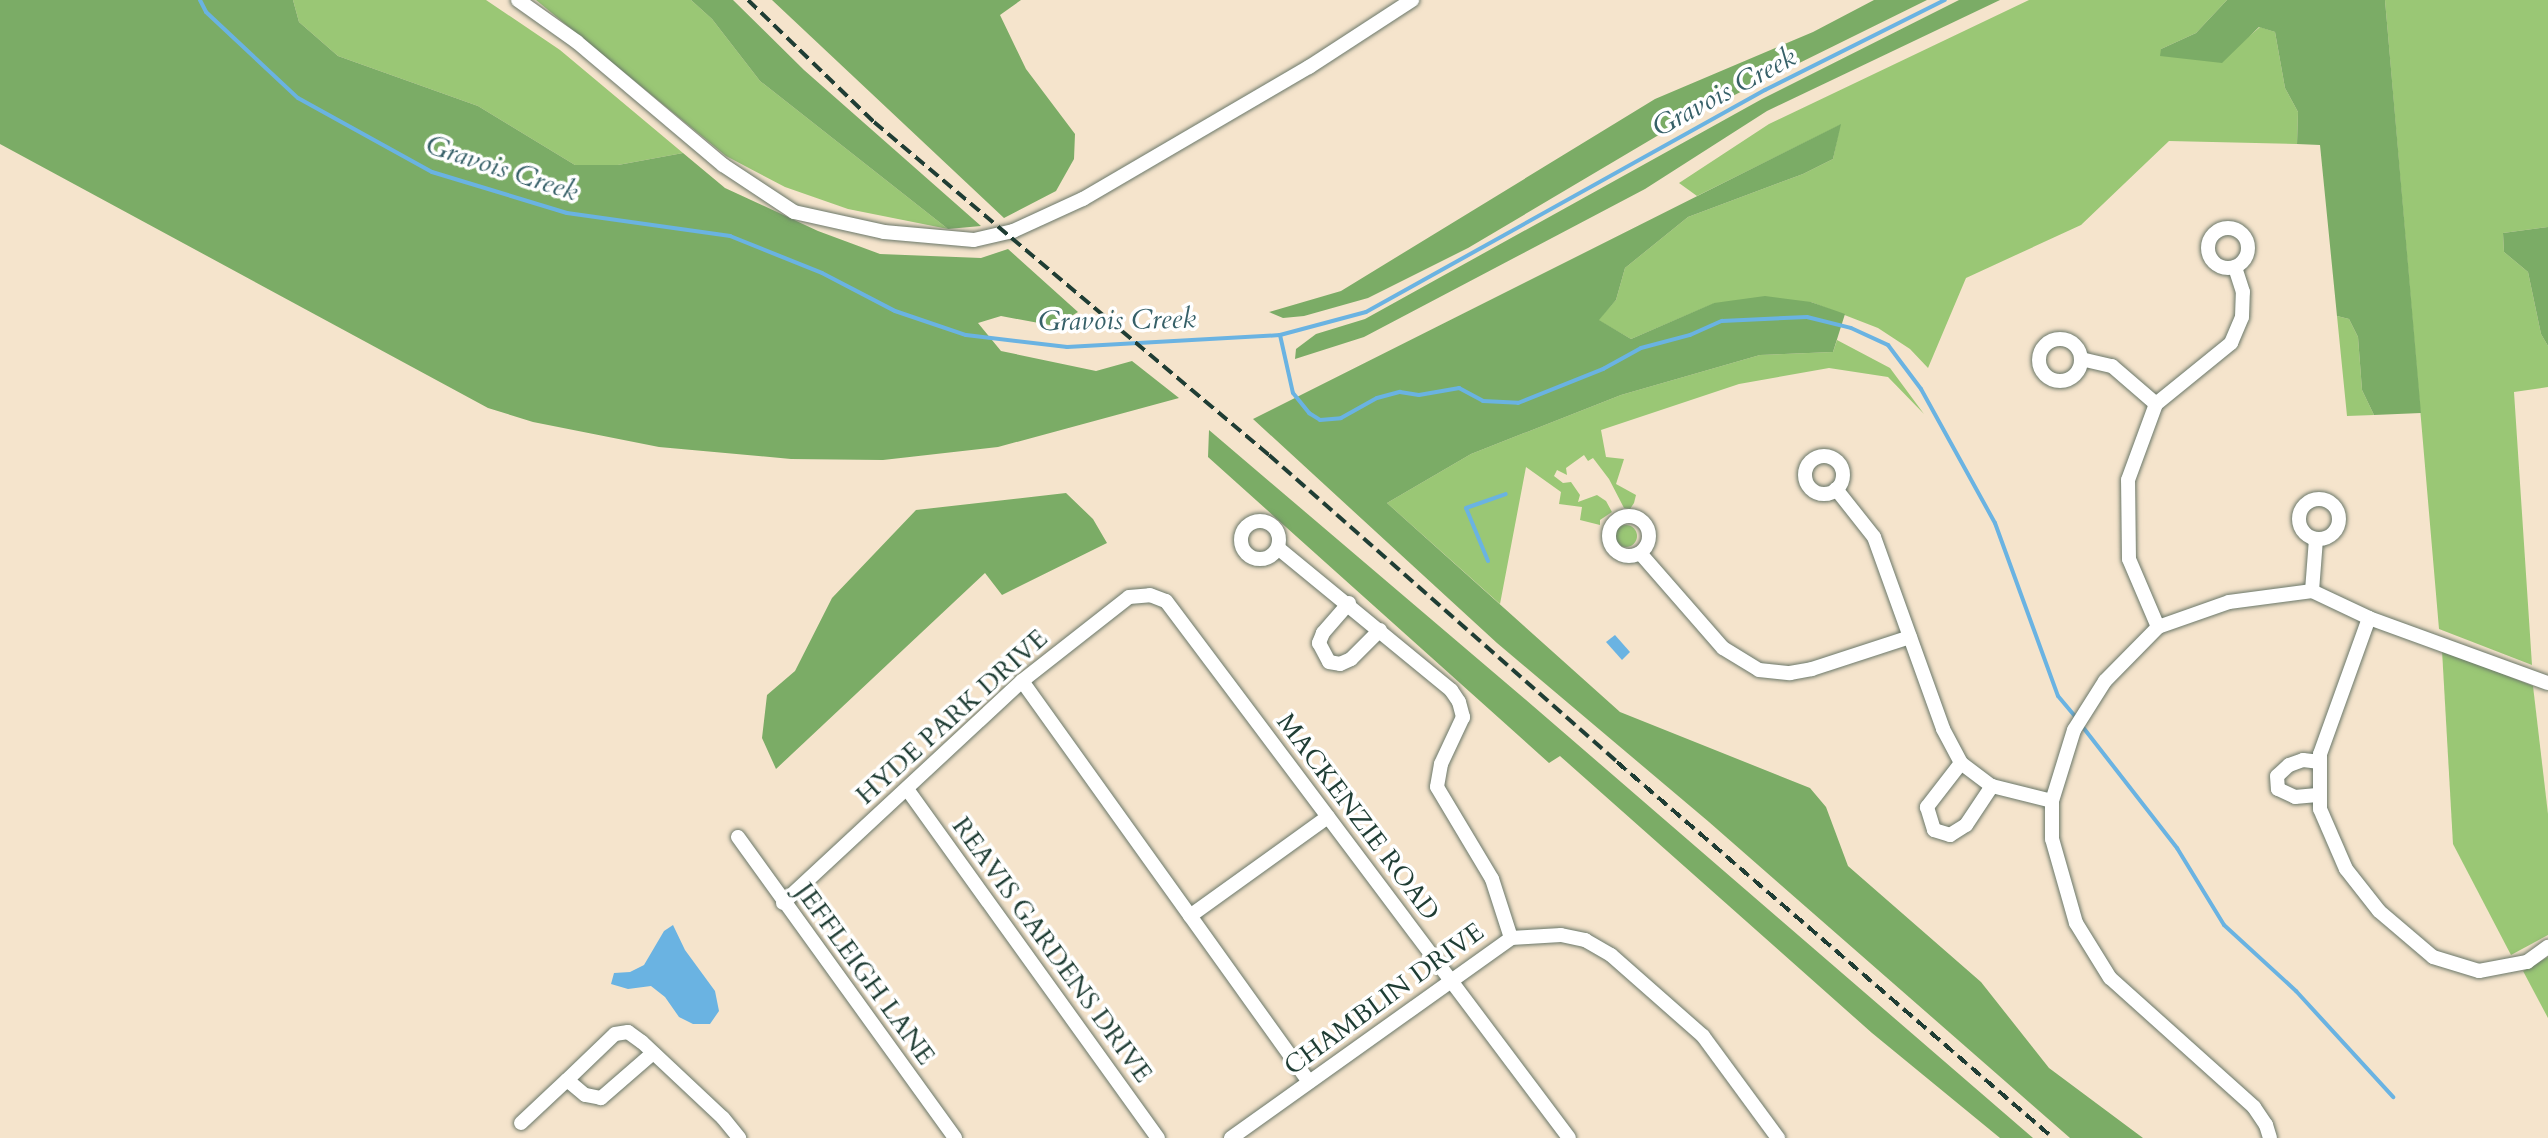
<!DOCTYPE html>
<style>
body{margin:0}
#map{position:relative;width:2548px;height:1138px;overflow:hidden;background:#f5e4cc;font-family:Cardo,serif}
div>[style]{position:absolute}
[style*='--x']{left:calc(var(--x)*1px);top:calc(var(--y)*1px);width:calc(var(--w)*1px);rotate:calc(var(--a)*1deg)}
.green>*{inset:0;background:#9ac775}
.round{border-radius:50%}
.forest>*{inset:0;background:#7bac66}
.water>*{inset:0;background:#6ab3e2}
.stream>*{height:4px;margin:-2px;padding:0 2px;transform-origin:2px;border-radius:2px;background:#6ab3e2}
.roads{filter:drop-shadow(0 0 2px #6a7769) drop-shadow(0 0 2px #6a7769)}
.street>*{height:14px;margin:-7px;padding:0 7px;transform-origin:7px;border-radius:7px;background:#fff}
.street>.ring{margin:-7px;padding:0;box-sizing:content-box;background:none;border:14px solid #fff;border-radius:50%}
.rail>*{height:4px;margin-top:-2px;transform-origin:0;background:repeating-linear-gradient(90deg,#1f3d34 0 12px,transparent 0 18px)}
span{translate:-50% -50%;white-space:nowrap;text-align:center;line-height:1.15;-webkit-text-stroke:7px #fff;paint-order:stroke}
.street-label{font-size:26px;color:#1f3d34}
.water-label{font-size:28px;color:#366068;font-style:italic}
</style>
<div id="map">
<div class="green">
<i style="clip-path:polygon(293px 0,486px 0,560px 50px,683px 153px,618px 165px,575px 165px,478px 106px,338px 56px,299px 22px)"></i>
<i style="clip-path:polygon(536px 0,691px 0,712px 19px,760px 81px,948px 229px,848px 209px,785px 187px,726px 156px)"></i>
<i style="clip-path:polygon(2029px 0,2227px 0,2196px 33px,2161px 49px,2240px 44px,2260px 27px,2275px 32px,2285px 88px,2298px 112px,2297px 144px,2169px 141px,2081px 225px,1966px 278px,1928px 368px,1910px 349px,1878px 328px,1811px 302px,1715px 303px,1631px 339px,1598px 320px,1616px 300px,1625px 268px,1688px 217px,1803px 174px,1833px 159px,1840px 125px,1697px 196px,1679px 183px,1769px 124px)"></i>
<i style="clip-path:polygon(2385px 0,2548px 0,2548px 227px,2503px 233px,2504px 252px,2528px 272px,2541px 334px,2548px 346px,2548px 387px,2514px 392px,2532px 665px,2439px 629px)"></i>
<i style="clip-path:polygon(2337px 316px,2349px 319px,2358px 337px,2362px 390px,2374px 415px,2347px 416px)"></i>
<i style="clip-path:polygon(1837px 340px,1890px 368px,1924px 414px,1888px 377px,1829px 368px,1739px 384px,1601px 430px,1606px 457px,1624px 459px,1616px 484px,1636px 495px,1634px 503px,1630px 509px,1624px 508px,1609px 479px,1593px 458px,1588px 461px,1584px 455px,1566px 468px,1567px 475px,1557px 470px,1554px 476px,1563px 483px,1571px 482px,1580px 495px,1578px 502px,1597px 495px,1606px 501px,1612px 512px,1600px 520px,1600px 525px,1580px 520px,1582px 507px,1559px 504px,1561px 492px,1526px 467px,1500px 604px,1387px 503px,1471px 454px,1621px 395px,1760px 355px,1833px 352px)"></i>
<i class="round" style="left:1615px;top:525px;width:22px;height:22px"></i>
<i style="clip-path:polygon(2442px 650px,2533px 686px,2548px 814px,2548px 935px,2511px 955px,2453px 844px)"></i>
<i style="clip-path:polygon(2548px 957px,2548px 1018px,2523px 971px)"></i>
</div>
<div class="forest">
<i style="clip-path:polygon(0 0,293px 0,299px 22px,338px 56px,478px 106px,575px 165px,618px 165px,683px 153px,725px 188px,818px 231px,880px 254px,981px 258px,1008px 249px,1078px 312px,1055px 326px,1001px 316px,978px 323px,1001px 351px,1096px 371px,1132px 361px,1179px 398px,998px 447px,883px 460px,791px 459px,659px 447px,533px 422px,488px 408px,0 144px)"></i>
<i style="clip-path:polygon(691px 0,733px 0,804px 70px,981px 226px,948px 229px,760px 81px,712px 19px)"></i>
<i style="clip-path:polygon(772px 0,1021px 0,1000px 15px,1026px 69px,1075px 134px,1074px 159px,1056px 191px,1004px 218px)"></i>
<i style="clip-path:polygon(1874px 0,1927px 0,1684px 120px,1468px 248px,1368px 298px,1304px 316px,1283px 318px,1269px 312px,1341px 291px,1655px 99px,1813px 32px)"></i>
<i style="clip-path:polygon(1959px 0,2000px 0,1767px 111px,1645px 189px,1364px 337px,1295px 359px,1296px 349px,1316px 334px,1365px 319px,1762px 99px)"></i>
<i style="clip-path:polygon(2227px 0,2385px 0,2421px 413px,2374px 415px,2362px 390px,2358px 337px,2349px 319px,2337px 316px,2320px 145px,2297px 144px,2298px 112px,2285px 88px,2275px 32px,2259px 27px,2222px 63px,2160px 56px,2161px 49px,2196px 33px)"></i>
<i style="clip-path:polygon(1841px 124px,1833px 159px,1803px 174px,1688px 217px,1625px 268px,1616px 300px,1599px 320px,1631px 339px,1714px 303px,1765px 296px,1811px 302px,1845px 314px,1833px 352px,1760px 355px,1621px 395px,1471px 454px,1387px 503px,1620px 712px,1810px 788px,1826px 807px,1848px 866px,1981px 982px,2049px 1068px,2143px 1138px,2070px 1138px,1709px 822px,1497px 643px,1253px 419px)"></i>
<i style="clip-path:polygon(2548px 227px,2548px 346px,2541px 334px,2528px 272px,2504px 252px,2503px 233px)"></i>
<i style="clip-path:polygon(1209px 430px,1533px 706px,2033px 1138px,2000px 1138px,1872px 1033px,1560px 756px,1549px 763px,1208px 457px)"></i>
<i style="clip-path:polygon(1066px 493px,1093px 519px,1107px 543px,1002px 595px,985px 573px,776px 769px,762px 738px,767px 695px,795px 671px,832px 598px,916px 510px)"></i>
</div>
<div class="water">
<i style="clip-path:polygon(1615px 635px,1630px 652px,1622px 660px,1606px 642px)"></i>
<i style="clip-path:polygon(673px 925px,685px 950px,715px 991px,719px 1011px,710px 1024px,693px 1024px,679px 1017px,665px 997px,651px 986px,628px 989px,611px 984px,614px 973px,630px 972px,644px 965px,664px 931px)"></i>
</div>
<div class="stream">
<i style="--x:200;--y:0;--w:13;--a:63"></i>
<i style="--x:206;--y:12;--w:126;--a:43.1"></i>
<i style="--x:298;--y:98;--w:153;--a:28.9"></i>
<i style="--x:432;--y:172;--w:141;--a:16.9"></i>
<i style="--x:567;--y:213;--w:165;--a:8"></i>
<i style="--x:730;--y:236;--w:99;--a:21.9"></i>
<i style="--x:822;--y:273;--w:82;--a:27.5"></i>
<i style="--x:895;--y:311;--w:75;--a:18.7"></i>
<i style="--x:966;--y:335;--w:102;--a:6.8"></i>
<i style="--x:1067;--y:347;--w:213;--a:-3.2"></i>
<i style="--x:1280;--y:335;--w:89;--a:-15"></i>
<i style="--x:1366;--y:312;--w:457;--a:-29.1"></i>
<i style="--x:1765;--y:90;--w:201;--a:-26.6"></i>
<i style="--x:1280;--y:335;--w:59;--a:77.4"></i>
<i style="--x:1293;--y:393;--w:26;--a:51"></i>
<i style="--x:1309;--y:413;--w:13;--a:32"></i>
<i style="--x:1320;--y:420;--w:21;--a:-5"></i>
<i style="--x:1341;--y:418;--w:41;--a:-29.1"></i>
<i style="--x:1377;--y:398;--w:24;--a:-15"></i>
<i style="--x:1400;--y:392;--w:19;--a:9"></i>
<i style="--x:1419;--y:395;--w:41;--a:-9.9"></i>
<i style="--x:1459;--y:388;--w:27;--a:28"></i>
<i style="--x:1483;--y:401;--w:35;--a:3"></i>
<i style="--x:1518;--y:403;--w:92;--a:-21.8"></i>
<i style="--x:1603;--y:369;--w:43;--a:-28.9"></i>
<i style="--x:1641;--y:348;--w:51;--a:-14.9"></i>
<i style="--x:1690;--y:335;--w:35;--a:-24"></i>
<i style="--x:1722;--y:321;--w:85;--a:-2.7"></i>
<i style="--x:1807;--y:317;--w:45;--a:14"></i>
<i style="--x:1851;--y:328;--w:41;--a:24.7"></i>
<i style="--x:1888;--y:345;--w:55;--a:53.1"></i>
<i style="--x:1921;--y:389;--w:153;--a:61.1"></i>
<i style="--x:1995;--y:523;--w:184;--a:70"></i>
<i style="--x:2058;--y:696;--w:30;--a:50"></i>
<i style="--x:1488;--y:561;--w:57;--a:-112.5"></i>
<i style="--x:1466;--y:508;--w:42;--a:-19.3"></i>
<i style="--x:2082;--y:726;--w:155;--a:52.1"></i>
<i style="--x:2177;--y:848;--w:90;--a:58.6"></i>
<i style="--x:2224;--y:925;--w:98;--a:42.5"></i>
<i style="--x:2296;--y:991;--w:144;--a:47.5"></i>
</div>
<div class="roads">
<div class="street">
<i style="--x:518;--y:0;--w:72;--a:35.4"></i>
<i style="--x:577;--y:42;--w:191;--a:40.1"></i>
<i style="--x:723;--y:165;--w:85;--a:33.5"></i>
<i style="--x:794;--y:212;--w:92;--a:12.5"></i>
<i style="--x:884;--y:232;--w:90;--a:5.1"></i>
<i style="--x:974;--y:240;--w:40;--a:-13"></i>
<i style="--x:1013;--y:231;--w:77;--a:-24.6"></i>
<i style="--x:1083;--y:199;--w:262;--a:-30.3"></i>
<i style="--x:1309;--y:67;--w:123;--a:-33"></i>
<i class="ring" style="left:2208px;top:228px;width:26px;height:26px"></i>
<i class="ring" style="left:2039px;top:339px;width:28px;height:28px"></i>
<i style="--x:2081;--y:359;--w:32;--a:13"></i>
<i style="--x:2112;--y:366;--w:58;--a:40.8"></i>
<i class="ring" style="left:1805px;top:456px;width:24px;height:24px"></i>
<i style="--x:1836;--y:489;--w:61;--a:51.6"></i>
<i style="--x:1874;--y:537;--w:204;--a:70.2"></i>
<i style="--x:1943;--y:729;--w:38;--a:62"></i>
<i style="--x:1961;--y:763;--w:39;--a:37"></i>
<i style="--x:1992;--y:786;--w:62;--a:14"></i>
<i class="ring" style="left:2299px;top:499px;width:26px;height:26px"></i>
<i class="ring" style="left:1609px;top:516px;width:26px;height:26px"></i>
<i class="ring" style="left:1241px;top:521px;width:24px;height:24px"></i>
<i style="--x:1278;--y:548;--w:224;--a:39.4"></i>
<i style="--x:1451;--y:690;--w:14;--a:56"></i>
<i style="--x:1459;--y:702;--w:16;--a:75"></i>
<i style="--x:1463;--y:717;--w:52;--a:115.1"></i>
<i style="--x:1441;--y:764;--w:23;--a:100"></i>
<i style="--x:1437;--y:787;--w:107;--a:59.1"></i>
<i style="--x:1492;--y:879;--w:62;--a:72.1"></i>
<i style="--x:1640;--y:553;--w:126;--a:48.9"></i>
<i style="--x:1723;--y:648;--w:42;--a:31.4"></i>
<i style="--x:1759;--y:670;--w:31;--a:6"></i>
<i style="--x:1790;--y:673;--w:22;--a:-10"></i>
<i style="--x:1812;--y:669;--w:103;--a:-18.1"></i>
<i style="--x:2312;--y:591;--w:52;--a:-85.6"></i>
<i style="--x:1349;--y:603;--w:40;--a:131"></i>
<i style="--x:1323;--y:633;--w:11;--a:112"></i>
<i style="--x:1319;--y:643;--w:21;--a:62"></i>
<i style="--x:1329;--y:662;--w:11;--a:10"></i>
<i style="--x:1340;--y:664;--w:12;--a:-24"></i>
<i style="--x:1351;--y:659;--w:41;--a:-45"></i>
<i style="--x:2369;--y:618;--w:145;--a:109.8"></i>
<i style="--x:2320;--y:754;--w:55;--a:90"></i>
<i style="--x:2320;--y:809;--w:65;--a:66.6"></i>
<i style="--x:2346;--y:869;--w:53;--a:51.8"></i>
<i style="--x:2379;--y:911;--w:71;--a:40.4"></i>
<i style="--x:2433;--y:957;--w:48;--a:16.9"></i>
<i style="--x:2479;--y:971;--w:49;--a:-10.6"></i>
<i style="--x:2527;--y:962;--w:26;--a:-36"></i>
<i style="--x:2158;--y:627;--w:74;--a:-113.1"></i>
<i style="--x:2129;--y:559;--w:79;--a:-90.7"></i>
<i style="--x:2128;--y:480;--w:81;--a:-69.8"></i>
<i style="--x:2156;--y:404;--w:97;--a:-39.1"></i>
<i style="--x:2231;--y:343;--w:28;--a:-67"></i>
<i style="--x:2242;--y:317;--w:25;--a:-88"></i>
<i style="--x:2243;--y:292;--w:26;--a:-108"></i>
<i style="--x:1022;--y:681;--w:493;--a:54.4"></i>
<i style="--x:2320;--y:762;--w:17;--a:-173"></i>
<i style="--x:2303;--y:760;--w:15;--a:160"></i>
<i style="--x:2289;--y:765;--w:16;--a:137"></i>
<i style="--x:2277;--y:776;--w:13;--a:86"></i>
<i style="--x:2278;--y:789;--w:19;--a:25"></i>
<i style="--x:2295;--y:797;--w:25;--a:-5"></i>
<i style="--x:1961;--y:763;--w:56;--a:127.7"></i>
<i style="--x:1927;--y:807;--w:24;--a:73"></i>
<i style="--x:1934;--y:830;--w:17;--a:17"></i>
<i style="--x:1950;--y:835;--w:19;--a:-32"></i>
<i style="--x:1966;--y:825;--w:47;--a:-56.3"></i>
<i style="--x:907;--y:789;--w:430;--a:54.3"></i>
<i style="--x:738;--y:837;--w:371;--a:54.2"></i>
<i style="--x:783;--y:903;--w:326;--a:-42.9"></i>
<i style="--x:1022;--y:681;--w:136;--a:-38.1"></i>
<i style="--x:1129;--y:597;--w:21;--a:-5"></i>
<i style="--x:1150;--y:595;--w:17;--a:21"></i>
<i style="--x:1166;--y:601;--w:671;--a:53.11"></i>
<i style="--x:1190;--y:916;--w:170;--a:-35.7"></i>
<i style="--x:653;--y:1053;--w:69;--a:139.1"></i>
<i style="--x:601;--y:1098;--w:16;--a:-169"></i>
<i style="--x:585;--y:1095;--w:23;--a:-140"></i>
<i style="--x:567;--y:1080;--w:66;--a:-43.8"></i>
<i style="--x:615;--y:1034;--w:13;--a:-9"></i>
<i style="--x:628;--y:1032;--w:17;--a:36"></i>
<i style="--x:642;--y:1042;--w:111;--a:43.2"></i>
<i style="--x:723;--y:1118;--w:26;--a:51"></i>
<i style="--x:521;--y:1123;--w:63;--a:-43.1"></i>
<i style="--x:1231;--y:1138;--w:344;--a:-35.5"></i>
<i style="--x:1511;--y:938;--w:50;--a:-3.4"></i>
<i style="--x:1561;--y:935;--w:25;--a:12"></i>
<i style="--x:1585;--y:940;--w:30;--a:30"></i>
<i style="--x:1611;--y:955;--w:123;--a:41.4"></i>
<i style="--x:1703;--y:1036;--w:127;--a:53.7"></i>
<i style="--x:2270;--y:1138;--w:14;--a:-107"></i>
<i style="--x:2266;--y:1125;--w:22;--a:-124"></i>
<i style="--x:2254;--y:1107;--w:193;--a:-138.1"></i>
<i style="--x:2110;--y:978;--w:65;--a:-121.7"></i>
<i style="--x:2076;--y:923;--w:87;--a:-105.9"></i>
<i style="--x:2052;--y:839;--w:38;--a:-90"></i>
<i style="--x:2052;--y:801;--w:74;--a:-72.8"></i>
<i style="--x:2074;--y:730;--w:58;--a:-57.7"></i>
<i style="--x:2105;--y:681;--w:76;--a:-45.5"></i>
<i style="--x:2158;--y:627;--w:75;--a:-19.4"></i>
<i style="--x:2229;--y:602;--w:84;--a:-7.5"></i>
<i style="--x:2312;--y:591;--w:63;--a:25.3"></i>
<i style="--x:2369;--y:618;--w:190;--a:20"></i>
</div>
</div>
<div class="rail">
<i style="--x:748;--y:0;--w:175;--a:44.1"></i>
<i style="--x:874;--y:122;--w:517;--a:40.13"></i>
<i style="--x:1269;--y:455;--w:464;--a:41.4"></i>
<i style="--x:1617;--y:762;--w:576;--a:40.77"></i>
</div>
<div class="street-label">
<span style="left:952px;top:717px;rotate:-42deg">HYDE PARK DRIVE</span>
<span style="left:1358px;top:817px;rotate:53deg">MACKENZIE ROAD</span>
<span style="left:1052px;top:950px;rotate:54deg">REAVIS GARDENS DRIVE</span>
<span style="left:865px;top:974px;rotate:54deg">JEFFLEIGH LANE</span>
<span style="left:1384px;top:999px;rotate:-36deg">CHAMBLIN DRIVE</span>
</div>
<div class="water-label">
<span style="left:1724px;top:92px;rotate:-28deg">Gravois Creek</span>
<span style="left:502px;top:168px;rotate:18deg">Gravois Creek</span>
<span style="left:1117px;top:320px;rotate:-1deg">Gravois Creek</span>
</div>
</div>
